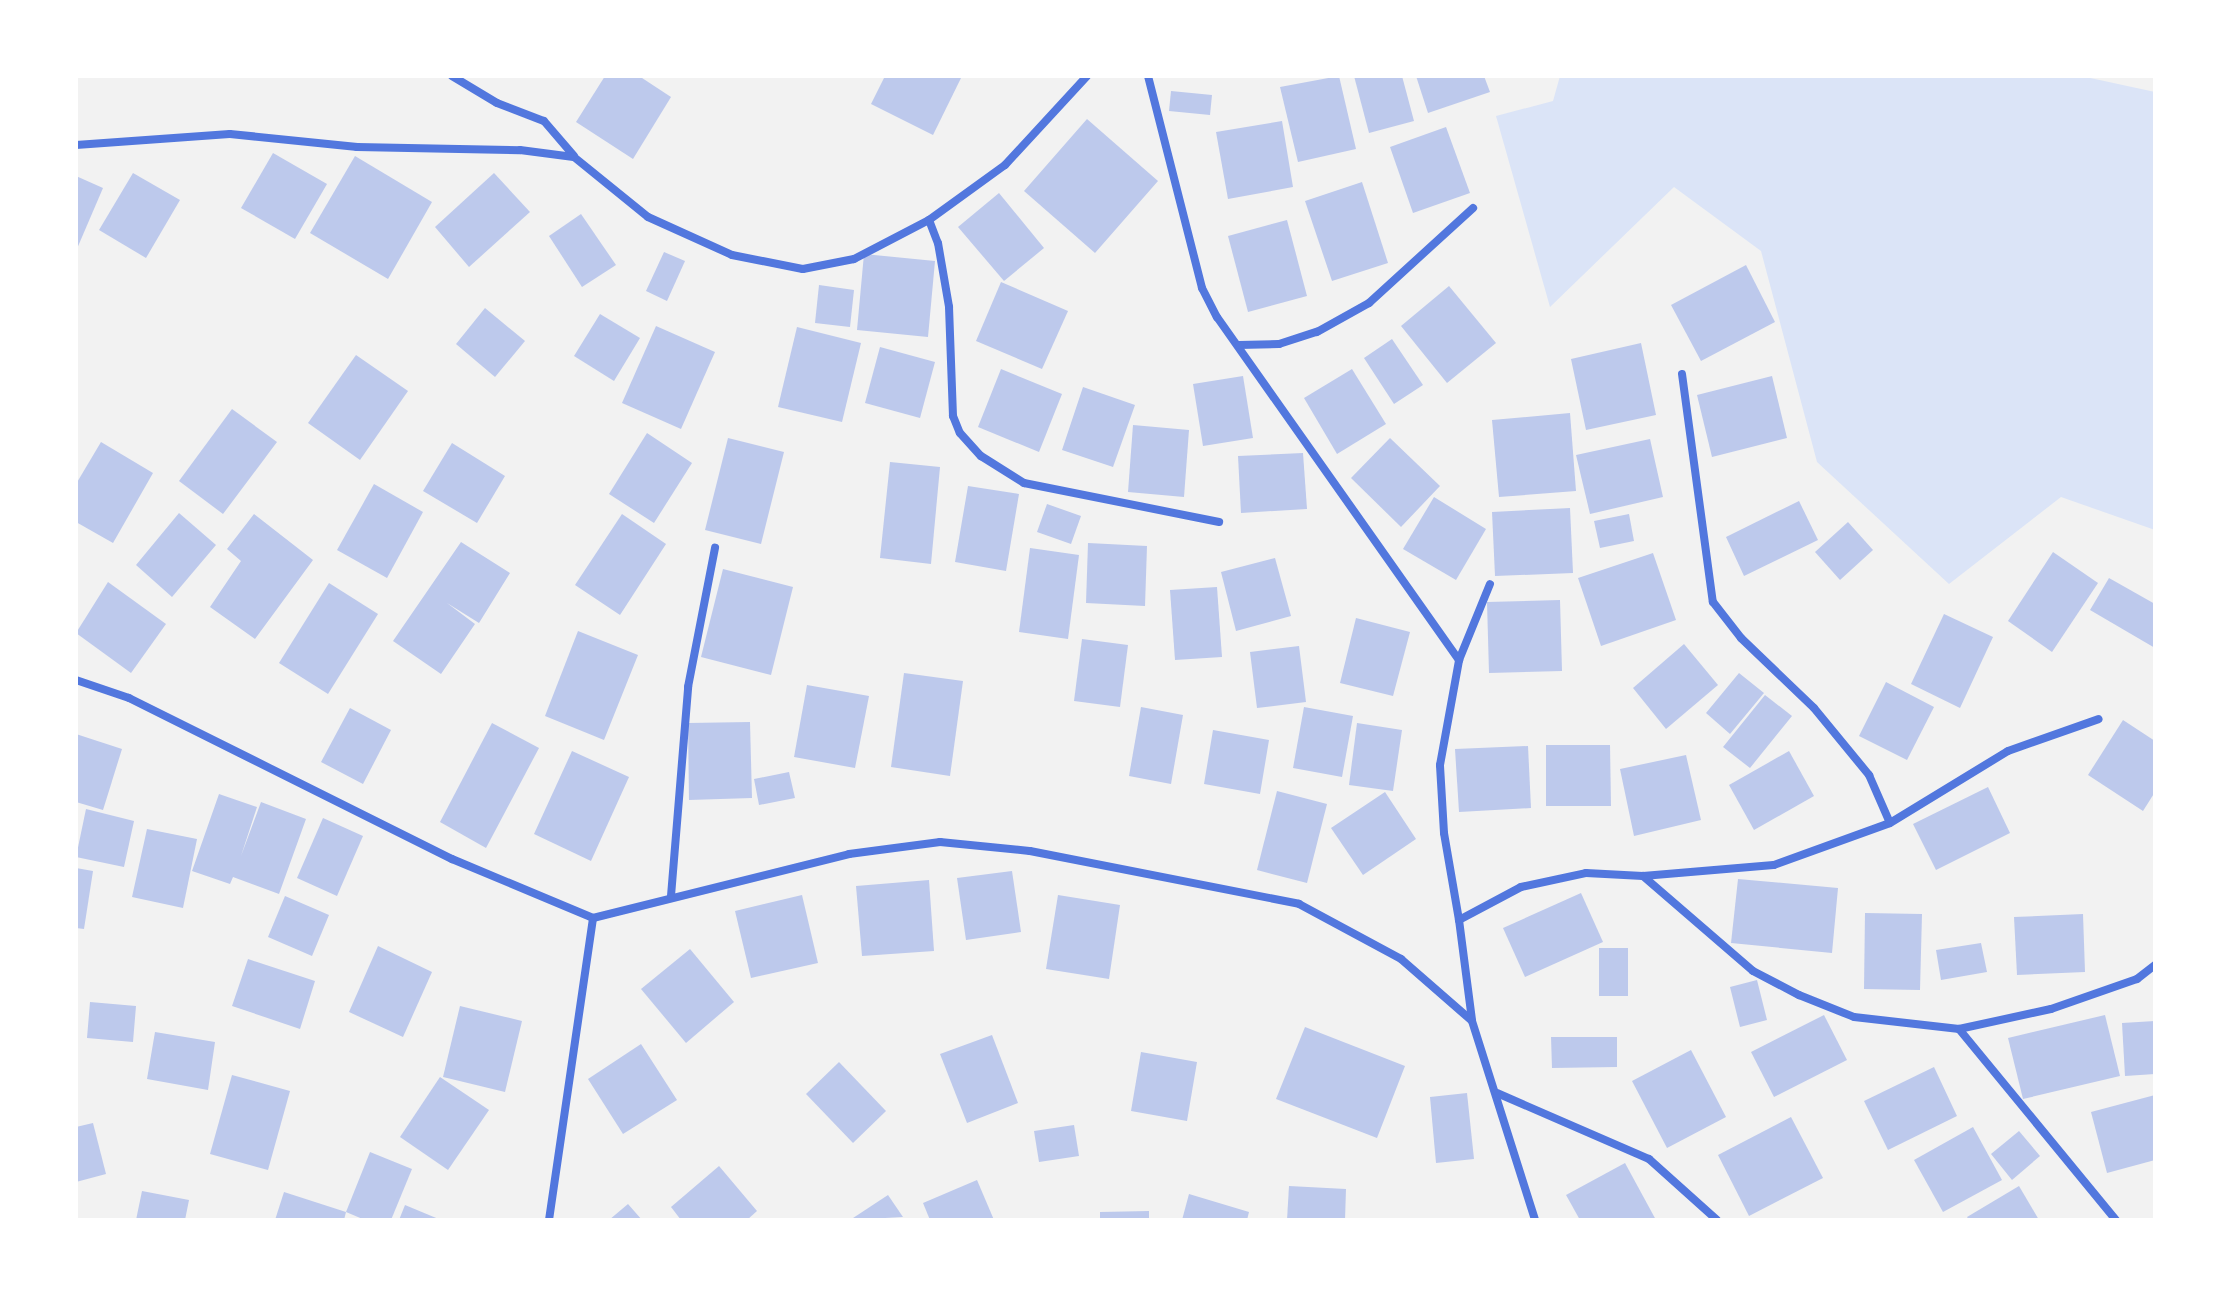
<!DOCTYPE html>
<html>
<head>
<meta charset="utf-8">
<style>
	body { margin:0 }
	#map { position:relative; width:2231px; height:1296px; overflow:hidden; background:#f2f2f2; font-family:Inter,sans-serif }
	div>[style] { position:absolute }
	.green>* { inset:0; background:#dbe4f7 }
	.building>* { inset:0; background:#bdc9ec }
	.minor>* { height:8px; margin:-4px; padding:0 4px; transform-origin:4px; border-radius:4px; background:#5277de }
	span { translate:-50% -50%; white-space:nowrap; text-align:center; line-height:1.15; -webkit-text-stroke:6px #fff; paint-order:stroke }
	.frame { position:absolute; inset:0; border:78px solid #fff; pointer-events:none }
</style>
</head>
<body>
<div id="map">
	<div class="green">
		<div style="clip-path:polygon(1560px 76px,2081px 76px,2155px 92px,2155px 530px,2061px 497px,1949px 584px,1817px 462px,1761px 251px,1674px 187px,1550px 307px,1496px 116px,1553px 101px)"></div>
	</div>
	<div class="building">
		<div style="clip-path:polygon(605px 76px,639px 76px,671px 97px,633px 159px,576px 122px)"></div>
		<div style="clip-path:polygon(885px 76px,962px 76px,933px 135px,871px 104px)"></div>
		<div style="clip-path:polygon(1339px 76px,1356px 149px,1298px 162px,1280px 87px)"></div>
		<div style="clip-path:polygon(1354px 76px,1402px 76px,1414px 121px,1369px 133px)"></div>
		<div style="clip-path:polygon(1416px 76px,1484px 76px,1490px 92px,1428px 113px)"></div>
		<div style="clip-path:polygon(1171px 91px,1212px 95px,1210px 115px,1169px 111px)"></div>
		<div style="clip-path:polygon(1087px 119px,1158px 181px,1095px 253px,1024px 191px)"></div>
		<div style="clip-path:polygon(1282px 121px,1293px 187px,1228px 199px,1216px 132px)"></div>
		<div style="clip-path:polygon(1446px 127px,1470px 193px,1413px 213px,1390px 147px)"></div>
		<div style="clip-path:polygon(273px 153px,327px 184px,295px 239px,241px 208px)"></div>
		<div style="clip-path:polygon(355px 156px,432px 202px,388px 279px,310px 233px)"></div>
		<div style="clip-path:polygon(133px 173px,180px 200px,146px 258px,99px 230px)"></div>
		<div style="clip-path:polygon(494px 173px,530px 212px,469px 267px,435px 227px)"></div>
		<div style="clip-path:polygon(76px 176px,103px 188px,76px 251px)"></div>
		<div style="clip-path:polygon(1362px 182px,1388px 263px,1332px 281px,1305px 201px)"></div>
		<div style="clip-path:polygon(999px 193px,1044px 248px,1004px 281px,958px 227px)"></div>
		<div style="clip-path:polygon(581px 214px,616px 265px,582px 287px,549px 236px)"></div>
		<div style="clip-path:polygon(1287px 220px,1307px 296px,1248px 312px,1228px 236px)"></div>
		<div style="clip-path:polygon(664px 252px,685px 261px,667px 301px,646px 291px)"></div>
		<div style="clip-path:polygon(864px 254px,935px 261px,928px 337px,857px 330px)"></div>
		<div style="clip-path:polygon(1746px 265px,1775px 322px,1701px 361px,1671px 305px)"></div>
		<div style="clip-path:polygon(1001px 282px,1068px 311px,1042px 369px,976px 341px)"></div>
		<div style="clip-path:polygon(819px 285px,854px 290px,850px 327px,815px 323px)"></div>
		<div style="clip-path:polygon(1449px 286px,1496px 343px,1447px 383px,1401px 326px)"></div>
		<div style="clip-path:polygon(485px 308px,525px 341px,495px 377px,456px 344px)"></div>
		<div style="clip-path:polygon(600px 314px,640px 338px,614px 381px,574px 356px)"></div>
		<div style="clip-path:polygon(656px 326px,715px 352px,681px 429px,622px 403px)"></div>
		<div style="clip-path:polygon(797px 327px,861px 343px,842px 422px,778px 407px)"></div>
		<div style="clip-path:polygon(1392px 339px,1423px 385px,1394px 404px,1364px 358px)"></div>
		<div style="clip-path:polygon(1641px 343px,1656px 415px,1586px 430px,1571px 359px)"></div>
		<div style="clip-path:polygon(880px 347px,935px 362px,920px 418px,865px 403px)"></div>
		<div style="clip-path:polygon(356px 355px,408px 391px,360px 460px,308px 423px)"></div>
		<div style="clip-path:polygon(1001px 369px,1062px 394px,1039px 452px,978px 427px)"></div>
		<div style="clip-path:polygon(1352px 369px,1386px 424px,1337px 454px,1304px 398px)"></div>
		<div style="clip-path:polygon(1243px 376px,1253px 438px,1203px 446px,1193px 384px)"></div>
		<div style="clip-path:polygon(1772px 376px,1787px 438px,1712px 457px,1697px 395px)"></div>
		<div style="clip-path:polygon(1083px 387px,1135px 405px,1113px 467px,1062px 450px)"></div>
		<div style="clip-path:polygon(232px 409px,277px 442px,223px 514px,179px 481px)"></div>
		<div style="clip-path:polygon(1570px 413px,1576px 491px,1499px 497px,1492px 420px)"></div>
		<div style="clip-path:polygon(1133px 425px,1189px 430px,1184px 497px,1128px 492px)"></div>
		<div style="clip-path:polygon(647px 433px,692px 463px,654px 523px,609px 494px)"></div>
		<div style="clip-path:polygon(728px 438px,784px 452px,761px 544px,705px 530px)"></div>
		<div style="clip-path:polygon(1390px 438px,1440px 486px,1401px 527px,1351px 478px)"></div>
		<div style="clip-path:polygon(1650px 439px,1663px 497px,1590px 514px,1576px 455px)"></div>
		<div style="clip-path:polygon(101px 442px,153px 473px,113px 543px,76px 522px,76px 484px)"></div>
		<div style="clip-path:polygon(452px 443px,505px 476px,477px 523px,423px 491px)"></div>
		<div style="clip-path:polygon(1303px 453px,1307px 509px,1241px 513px,1238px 456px)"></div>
		<div style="clip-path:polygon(890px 462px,940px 467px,931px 564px,880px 558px)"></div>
		<div style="clip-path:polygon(374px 484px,423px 512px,387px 578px,337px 550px)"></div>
		<div style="clip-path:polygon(968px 486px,1019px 494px,1006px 571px,955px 562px)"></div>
		<div style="clip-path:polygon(1434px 497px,1486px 529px,1456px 580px,1403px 549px)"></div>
		<div style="clip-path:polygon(1799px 501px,1818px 540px,1744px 576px,1726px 537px)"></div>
		<div style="clip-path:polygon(1047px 504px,1081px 516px,1071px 544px,1037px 532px)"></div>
		<div style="clip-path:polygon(1570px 508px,1573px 573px,1495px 576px,1492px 512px)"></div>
		<div style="clip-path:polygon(179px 513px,216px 545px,172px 597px,136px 565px)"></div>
		<div style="clip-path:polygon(254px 514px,313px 560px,255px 639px,210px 607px,241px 561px,227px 549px)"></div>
		<div style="clip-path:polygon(622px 514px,666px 544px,620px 615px,575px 585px)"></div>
		<div style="clip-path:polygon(1629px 514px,1634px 541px,1600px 548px,1594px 521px)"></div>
		<div style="clip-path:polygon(1848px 522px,1873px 550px,1840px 580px,1815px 552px)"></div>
		<div style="clip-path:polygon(461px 542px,510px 573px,479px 623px,447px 603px,475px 624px,441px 674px,393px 641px)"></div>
		<div style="clip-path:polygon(1088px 543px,1147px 546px,1145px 606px,1086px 603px)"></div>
		<div style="clip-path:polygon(1030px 548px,1079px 555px,1068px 639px,1019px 632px)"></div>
		<div style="clip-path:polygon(2053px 552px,2098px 583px,2052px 652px,2008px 621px)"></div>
		<div style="clip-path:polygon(1653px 553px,1676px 620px,1601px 646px,1578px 578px)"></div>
		<div style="clip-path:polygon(1275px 558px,1291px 616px,1236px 631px,1221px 572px)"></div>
		<div style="clip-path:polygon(723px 569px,793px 587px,771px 675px,701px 657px)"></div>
		<div style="clip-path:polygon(2109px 578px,2155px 604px,2155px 648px,2090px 610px)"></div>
		<div style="clip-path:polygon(108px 582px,166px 624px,131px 673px,76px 633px)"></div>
		<div style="clip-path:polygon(329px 583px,378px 614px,328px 694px,279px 663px)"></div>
		<div style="clip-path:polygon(1217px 587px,1222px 657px,1175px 660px,1170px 590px)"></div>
		<div style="clip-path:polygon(1560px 600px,1562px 671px,1489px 673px,1487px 602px)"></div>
		<div style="clip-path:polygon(1944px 614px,1993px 637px,1960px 708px,1911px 684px)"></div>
		<div style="clip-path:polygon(1356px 618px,1410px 632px,1393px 696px,1340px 683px)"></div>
		<div style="clip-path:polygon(578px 631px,638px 655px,604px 740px,545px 716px)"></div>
		<div style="clip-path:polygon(1082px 639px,1128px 645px,1120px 707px,1074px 701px)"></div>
		<div style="clip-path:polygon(1684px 644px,1718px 685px,1666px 729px,1633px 688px)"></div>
		<div style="clip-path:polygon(1299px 646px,1306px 702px,1257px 708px,1250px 652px)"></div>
		<div style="clip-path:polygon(904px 673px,963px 681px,950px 776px,891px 767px)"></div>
		<div style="clip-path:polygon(1739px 673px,1764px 693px,1730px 734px,1706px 713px)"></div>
		<div style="clip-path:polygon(1886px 682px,1934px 707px,1907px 760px,1859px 736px)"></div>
		<div style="clip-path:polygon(807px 685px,869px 696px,855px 768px,794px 757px)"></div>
		<div style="clip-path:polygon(1765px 695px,1792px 716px,1750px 768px,1723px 747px)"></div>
		<div style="clip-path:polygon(1141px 707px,1183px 715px,1171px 784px,1129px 776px)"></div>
		<div style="clip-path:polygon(1304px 707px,1353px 716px,1342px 777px,1293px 768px)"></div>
		<div style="clip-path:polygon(350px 708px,391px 730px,363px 784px,321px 762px)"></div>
		<div style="clip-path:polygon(2123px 720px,2155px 741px,2155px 792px,2143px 811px,2088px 775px)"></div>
		<div style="clip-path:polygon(750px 722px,752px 798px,689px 800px,688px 723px)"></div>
		<div style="clip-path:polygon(492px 723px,539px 748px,486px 848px,440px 822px)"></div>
		<div style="clip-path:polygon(1357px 723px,1402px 730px,1393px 791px,1349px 785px)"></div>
		<div style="clip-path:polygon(1213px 730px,1269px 740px,1260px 794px,1204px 784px)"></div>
		<div style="clip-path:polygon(76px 734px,122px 749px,103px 810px,76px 802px)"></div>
		<div style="clip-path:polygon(1546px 745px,1610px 745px,1611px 806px,1546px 806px)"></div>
		<div style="clip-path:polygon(1528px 746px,1531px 808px,1459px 812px,1455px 749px)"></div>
		<div style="clip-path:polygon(572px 751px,629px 777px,591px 861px,534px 834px)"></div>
		<div style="clip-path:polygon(1789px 751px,1814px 796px,1754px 830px,1729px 785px)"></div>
		<div style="clip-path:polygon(1686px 755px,1701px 820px,1634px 836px,1620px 769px)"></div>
		<div style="clip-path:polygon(789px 772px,795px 798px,759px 805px,754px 779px)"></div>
		<div style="clip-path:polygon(1988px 787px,2010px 833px,1936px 870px,1913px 824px)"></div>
		<div style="clip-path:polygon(1277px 791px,1327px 804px,1307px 883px,1257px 870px)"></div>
		<div style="clip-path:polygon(1385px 792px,1416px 839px,1363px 875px,1331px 828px)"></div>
		<div style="clip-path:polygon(219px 794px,257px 807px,241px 856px,261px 802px,306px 819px,279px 894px,233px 877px,230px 884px,192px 871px)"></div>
		<div style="clip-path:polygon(86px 809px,134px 821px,124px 867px,76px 857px)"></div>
		<div style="clip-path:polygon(323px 818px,363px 836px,337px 896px,297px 878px)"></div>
		<div style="clip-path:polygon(147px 829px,197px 839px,183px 908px,132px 897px)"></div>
		<div style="clip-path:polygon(76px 868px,93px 871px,84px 929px,76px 928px)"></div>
		<div style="clip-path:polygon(1012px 871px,1021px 932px,966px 940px,957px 878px)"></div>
		<div style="clip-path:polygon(1738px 879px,1838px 888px,1832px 953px,1731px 943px)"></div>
		<div style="clip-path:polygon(929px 880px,934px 951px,862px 956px,856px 886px)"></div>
		<div style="clip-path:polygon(1581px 893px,1603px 942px,1525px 977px,1503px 928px)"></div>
		<div style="clip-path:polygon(802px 895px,818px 963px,751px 978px,735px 911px)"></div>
		<div style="clip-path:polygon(1058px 895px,1120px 905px,1109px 979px,1046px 969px)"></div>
		<div style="clip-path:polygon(285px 896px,329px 915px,312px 956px,268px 937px)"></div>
		<div style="clip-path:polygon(1865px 913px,1922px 914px,1920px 990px,1864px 989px)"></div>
		<div style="clip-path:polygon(2083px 914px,2085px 972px,2017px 975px,2014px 917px)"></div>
		<div style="clip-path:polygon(1981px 943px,1987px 972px,1941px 980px,1936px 950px)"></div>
		<div style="clip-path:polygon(378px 946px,432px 972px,403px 1037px,349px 1012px)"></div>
		<div style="clip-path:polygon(1599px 948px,1628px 948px,1628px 996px,1599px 996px)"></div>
		<div style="clip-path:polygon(690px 949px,734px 1002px,686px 1043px,641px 989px)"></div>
		<div style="clip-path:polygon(248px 959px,315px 981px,300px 1029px,232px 1006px)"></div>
		<div style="clip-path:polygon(1757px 980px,1767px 1020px,1740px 1027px,1730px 987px)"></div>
		<div style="clip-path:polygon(90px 1002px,136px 1006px,133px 1042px,87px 1038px)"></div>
		<div style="clip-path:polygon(460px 1006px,522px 1021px,505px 1092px,443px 1077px)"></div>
		<div style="clip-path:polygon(1824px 1015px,1847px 1060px,1774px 1097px,1751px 1052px)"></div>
		<div style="clip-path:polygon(2105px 1015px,2120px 1076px,2023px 1099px,2008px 1038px)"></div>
		<div style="clip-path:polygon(2155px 1021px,2155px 1074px,2125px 1076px,2122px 1023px)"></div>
		<div style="clip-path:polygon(1305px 1027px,1405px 1066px,1377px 1138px,1276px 1099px)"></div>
		<div style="clip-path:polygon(155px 1032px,215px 1042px,208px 1090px,147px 1079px)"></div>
		<div style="clip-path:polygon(992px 1035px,1018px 1103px,967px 1123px,940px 1054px)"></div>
		<div style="clip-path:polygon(1551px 1037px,1617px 1037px,1617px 1067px,1552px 1068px)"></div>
		<div style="clip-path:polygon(641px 1044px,677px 1100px,623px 1134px,588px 1079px)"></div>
		<div style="clip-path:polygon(1691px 1050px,1726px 1117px,1667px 1148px,1632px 1081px)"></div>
		<div style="clip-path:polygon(1141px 1052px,1197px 1062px,1187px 1121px,1131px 1111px)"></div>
		<div style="clip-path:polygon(839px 1062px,886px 1111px,853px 1143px,806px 1094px)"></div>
		<div style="clip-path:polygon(1934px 1067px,1957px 1116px,1888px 1150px,1864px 1101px)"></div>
		<div style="clip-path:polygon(232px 1075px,290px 1091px,268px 1170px,210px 1154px)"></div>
		<div style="clip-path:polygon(440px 1077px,489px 1110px,448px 1170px,400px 1137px)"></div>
		<div style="clip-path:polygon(1467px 1093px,1474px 1159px,1436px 1163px,1430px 1097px)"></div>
		<div style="clip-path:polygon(2155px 1095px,2155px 1160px,2107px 1173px,2091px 1112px)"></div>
		<div style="clip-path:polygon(1791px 1117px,1823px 1178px,1749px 1216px,1718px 1155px)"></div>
		<div style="clip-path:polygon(93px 1123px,106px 1174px,76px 1182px,76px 1127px)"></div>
		<div style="clip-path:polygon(1074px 1125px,1079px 1156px,1039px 1162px,1034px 1131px)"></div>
		<div style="clip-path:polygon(1973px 1127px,2002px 1180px,1943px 1212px,1914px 1160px)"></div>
		<div style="clip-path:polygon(2019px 1131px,2040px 1156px,2012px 1180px,1991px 1154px)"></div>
		<div style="clip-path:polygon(370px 1152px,412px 1169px,391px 1220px,365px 1220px,346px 1212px)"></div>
		<div style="clip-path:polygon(1625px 1163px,1656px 1220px,1580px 1220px,1566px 1195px)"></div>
		<div style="clip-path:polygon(719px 1166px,757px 1211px,747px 1220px,681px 1220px,671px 1207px)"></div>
		<div style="clip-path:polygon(977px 1180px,994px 1220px,930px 1220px,923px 1203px)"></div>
		<div style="clip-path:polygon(1289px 1186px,1346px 1189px,1345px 1220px,1287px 1220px)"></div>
		<div style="clip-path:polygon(2019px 1186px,2039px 1220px,1969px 1220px,1967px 1217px)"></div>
		<div style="clip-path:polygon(142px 1191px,189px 1200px,185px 1220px,136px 1220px)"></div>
		<div style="clip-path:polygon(284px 1192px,346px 1212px,344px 1220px,275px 1220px)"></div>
		<div style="clip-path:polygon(1189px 1194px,1249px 1212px,1247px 1220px,1182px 1220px)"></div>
		<div style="clip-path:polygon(888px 1195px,903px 1217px,850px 1220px)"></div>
		<div style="clip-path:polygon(628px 1204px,642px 1220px,609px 1220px)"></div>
		<div style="clip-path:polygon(405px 1205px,441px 1220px,399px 1220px)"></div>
		<div style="clip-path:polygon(1149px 1211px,1149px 1220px,1100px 1220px,1100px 1212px)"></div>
	</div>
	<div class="minor">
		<div style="left:452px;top:76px;width:52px;rotate:31deg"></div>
		<div style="left:497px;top:103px;width:50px;rotate:21deg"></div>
		<div style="left:544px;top:121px;width:46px;rotate:49.4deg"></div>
		<div style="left:1148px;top:76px;width:219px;rotate:75.7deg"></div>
		<div style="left:1202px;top:288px;width:33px;rotate:63deg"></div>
		<div style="left:1217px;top:317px;width:420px;rotate:54.8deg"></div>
		<div style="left:76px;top:145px;width:154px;rotate:-4.1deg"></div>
		<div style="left:230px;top:134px;width:128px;rotate:5.8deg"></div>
		<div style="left:357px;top:147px;width:163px;rotate:1.1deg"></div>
		<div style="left:520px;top:150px;width:54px;rotate:7.4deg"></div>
		<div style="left:574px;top:157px;width:95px;rotate:39deg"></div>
		<div style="left:648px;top:217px;width:92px;rotate:24.3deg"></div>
		<div style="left:732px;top:255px;width:72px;rotate:11.2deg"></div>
		<div style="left:803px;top:269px;width:52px;rotate:-11.1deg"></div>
		<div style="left:854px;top:259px;width:85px;rotate:-27.5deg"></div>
		<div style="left:929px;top:220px;width:94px;rotate:-35.9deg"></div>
		<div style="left:1005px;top:165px;width:121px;rotate:-47.3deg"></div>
		<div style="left:929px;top:220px;width:25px;rotate:69deg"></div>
		<div style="left:938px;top:243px;width:65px;rotate:80.2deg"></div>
		<div style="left:949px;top:307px;width:109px;rotate:87.9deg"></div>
		<div style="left:953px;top:416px;width:18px;rotate:68deg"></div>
		<div style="left:960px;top:433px;width:31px;rotate:48deg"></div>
		<div style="left:981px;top:456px;width:51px;rotate:32.1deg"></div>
		<div style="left:1024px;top:483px;width:199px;rotate:11.3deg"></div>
		<div style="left:1239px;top:345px;width:40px;rotate:-1.4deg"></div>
		<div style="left:1279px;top:344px;width:40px;rotate:-18deg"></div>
		<div style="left:1317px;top:332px;width:60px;rotate:-29.1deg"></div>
		<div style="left:1369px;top:303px;width:141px;rotate:-42.4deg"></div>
		<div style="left:1682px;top:374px;width:230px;rotate:82.3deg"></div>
		<div style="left:1713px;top:602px;width:46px;rotate:52.1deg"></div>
		<div style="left:1741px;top:638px;width:101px;rotate:43.8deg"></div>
		<div style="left:1814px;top:708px;width:87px;rotate:50.6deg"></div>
		<div style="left:1869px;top:775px;width:52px;rotate:66.4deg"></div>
		<div style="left:76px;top:680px;width:56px;rotate:18.8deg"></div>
		<div style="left:129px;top:698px;width:361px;rotate:26.5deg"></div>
		<div style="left:452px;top:859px;width:153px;rotate:22.7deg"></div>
		<div style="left:593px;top:918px;width:264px;rotate:-14deg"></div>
		<div style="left:849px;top:854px;width:92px;rotate:-7.5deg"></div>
		<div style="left:940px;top:842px;width:90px;rotate:5.7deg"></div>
		<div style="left:1030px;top:851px;width:274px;rotate:11.1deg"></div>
		<div style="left:1299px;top:904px;width:116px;rotate:28.3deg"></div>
		<div style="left:1401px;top:959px;width:94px;rotate:41.1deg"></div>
		<div style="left:1472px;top:1021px;width:209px;rotate:72.4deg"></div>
		<div style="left:1643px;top:876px;width:145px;rotate:40.8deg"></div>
		<div style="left:1753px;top:971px;width:52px;rotate:27.6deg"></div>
		<div style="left:1799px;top:995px;width:59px;rotate:21.8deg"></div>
		<div style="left:1854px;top:1017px;width:106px;rotate:6.5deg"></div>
		<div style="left:1959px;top:1029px;width:247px;rotate:50.6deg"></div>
		<div style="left:671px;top:896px;width:210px;rotate:-85.3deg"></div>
		<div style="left:688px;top:687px;width:142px;rotate:-79deg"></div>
		<div style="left:1459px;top:920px;width:88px;rotate:-99.8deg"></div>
		<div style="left:1444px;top:833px;width:68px;rotate:-93.4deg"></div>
		<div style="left:1440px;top:765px;width:107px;rotate:-79.7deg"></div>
		<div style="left:1459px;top:660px;width:82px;rotate:-67.8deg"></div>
		<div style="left:1472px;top:1020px;width:101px;rotate:-97.4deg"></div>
		<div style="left:1459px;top:920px;width:70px;rotate:-28deg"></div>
		<div style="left:1521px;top:887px;width:66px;rotate:-12.2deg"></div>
		<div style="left:1586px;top:873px;width:57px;rotate:3deg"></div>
		<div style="left:1643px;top:876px;width:131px;rotate:-4.8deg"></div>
		<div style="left:1774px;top:865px;width:123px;rotate:-19.9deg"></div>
		<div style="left:1890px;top:823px;width:138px;rotate:-31.4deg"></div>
		<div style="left:2008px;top:751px;width:96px;rotate:-19.4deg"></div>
		<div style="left:1959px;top:1029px;width:94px;rotate:-12.3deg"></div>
		<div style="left:2051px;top:1009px;width:91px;rotate:-19.2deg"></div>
		<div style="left:2137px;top:979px;width:23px;rotate:-38deg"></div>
		<div style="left:1497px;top:1093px;width:166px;rotate:23.5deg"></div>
		<div style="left:1649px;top:1159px;width:91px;rotate:41.9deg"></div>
		<div style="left:549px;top:1220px;width:305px;rotate:-81.7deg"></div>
	</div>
	<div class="frame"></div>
</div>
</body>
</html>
